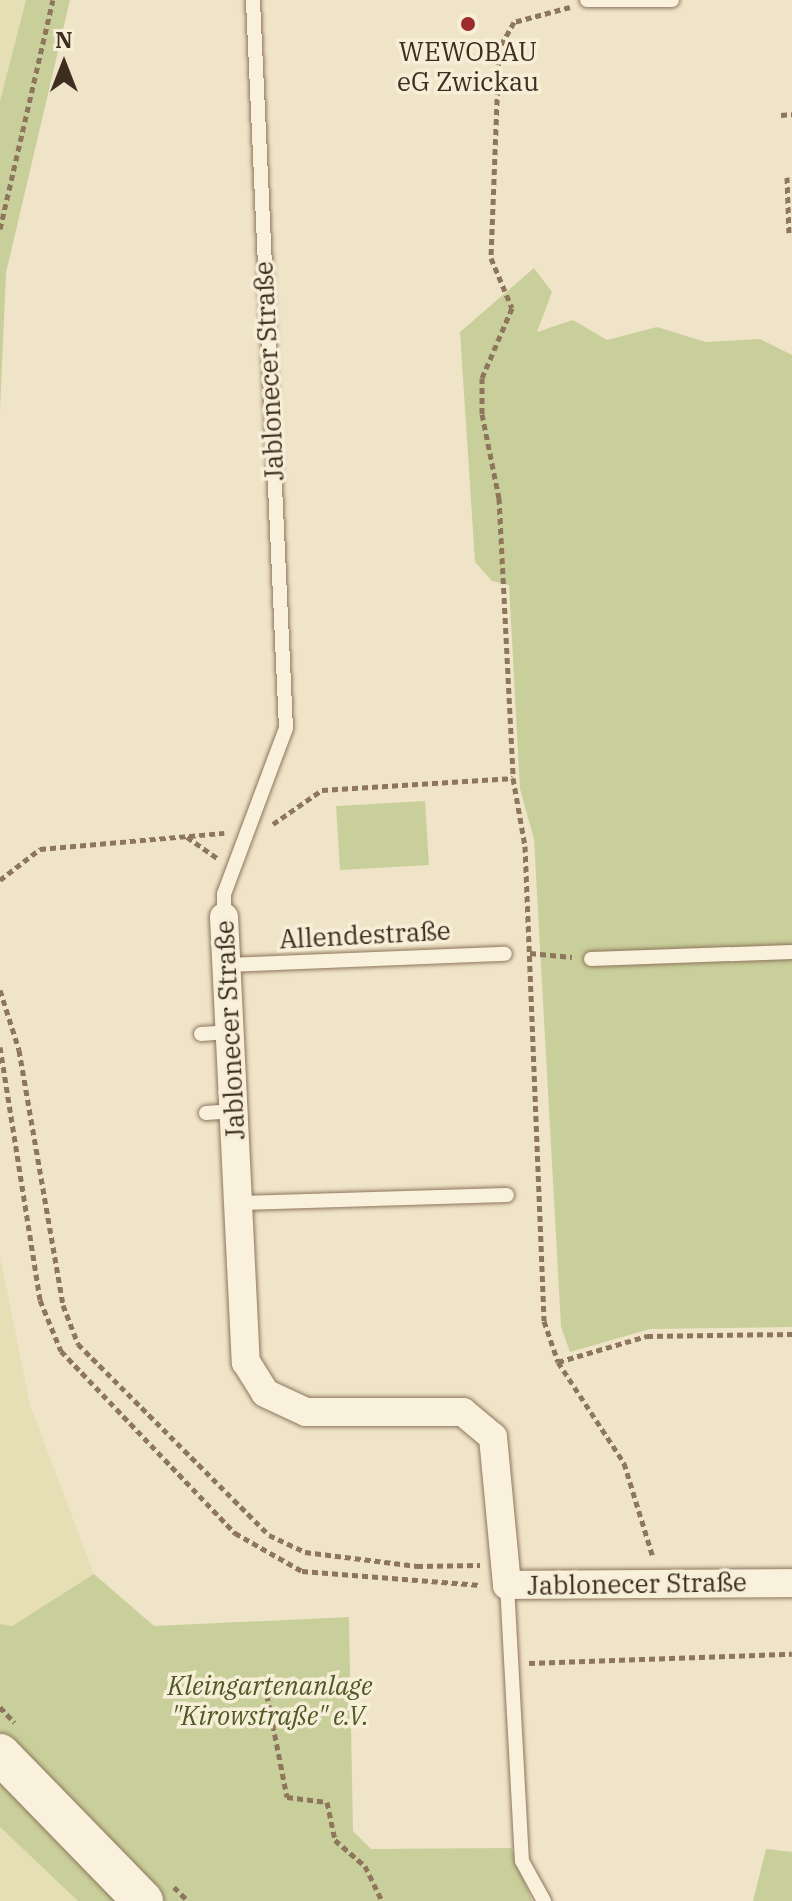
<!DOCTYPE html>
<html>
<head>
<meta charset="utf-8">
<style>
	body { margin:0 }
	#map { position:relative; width:792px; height:1901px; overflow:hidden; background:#f0e4c8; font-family:"IBM Plex Serif",serif }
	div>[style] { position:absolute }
	.farmland>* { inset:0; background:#e6deb5 }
	.green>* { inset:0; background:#c9cf9b }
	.path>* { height:5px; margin-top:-2.5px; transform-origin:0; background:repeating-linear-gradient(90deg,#8d765c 0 6px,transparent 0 10px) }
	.roads { filter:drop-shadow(0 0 2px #8d765c) drop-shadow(0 0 2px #8d765c) }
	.lane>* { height:14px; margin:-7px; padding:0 7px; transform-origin:7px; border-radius:7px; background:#faf1dc }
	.street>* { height:28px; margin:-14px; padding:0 14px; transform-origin:14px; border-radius:14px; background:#faf1dc }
	.secondary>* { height:40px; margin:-20px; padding:0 20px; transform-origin:20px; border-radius:20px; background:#faf1dc }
	.dots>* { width:22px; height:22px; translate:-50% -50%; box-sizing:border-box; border:4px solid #f7eed8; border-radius:50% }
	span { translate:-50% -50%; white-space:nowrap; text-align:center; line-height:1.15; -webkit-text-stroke:7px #f7eed8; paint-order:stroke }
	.poi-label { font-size:26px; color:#3d2e20 }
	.street-label { font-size:26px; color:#3d2e20 }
	.park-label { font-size:26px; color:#4d5a26; font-style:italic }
	.north { position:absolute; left:24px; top:24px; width:80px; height:80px; -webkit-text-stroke:6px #f7eed8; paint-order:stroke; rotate:0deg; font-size:22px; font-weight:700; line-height:32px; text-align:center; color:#3d2e20 }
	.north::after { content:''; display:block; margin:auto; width:28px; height:36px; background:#3d2e20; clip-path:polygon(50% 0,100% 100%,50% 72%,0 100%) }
</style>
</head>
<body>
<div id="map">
	<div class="farmland">
		<div style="clip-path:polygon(0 0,26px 0,0 101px)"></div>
		<div style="clip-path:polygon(0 1256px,30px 1405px,94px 1574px,12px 1626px,0 1624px)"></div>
		<div style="clip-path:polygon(0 1827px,78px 1900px,78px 1901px,0 1901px)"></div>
	</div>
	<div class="green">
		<div style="clip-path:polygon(26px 0,70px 0,6px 273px,0 411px,0 101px)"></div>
		<div style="clip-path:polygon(534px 268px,552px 292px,537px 332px,573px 320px,607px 340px,657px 327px,706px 342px,760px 339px,792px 355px,792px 1327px,650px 1329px,570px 1352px,561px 1327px,534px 839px,520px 789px,509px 585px,492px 581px,475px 562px,460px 332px)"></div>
		<div style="clip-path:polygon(425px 801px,429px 865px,340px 870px,336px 806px)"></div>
		<div style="clip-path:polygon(94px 1574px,154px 1626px,349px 1617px,353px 1831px,371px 1849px,511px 1848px,532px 1901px,78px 1901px,0 1827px,0 1624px,12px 1626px)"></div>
		<div style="clip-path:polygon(766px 1849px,792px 1852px,792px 1901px,753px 1901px)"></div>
	</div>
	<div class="path">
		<div style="left:570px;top:7px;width:58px;rotate:165deg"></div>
		<div style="left:514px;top:22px;width:31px;rotate:119deg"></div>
		<div style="left:499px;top:49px;width:209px;rotate:92.2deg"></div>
		<div style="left:491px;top:258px;width:54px;rotate:67.2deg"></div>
		<div style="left:512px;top:308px;width:76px;rotate:113.2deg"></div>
		<div style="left:482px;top:378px;width:36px;rotate:90deg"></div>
		<div style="left:482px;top:414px;width:86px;rotate:78.6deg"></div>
		<div style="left:499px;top:498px;width:280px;rotate:87.1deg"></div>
		<div style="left:513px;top:778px;width:69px;rotate:80deg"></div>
		<div style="left:525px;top:846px;width:475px;rotate:87.7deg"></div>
		<div style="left:544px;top:1321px;width:43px;rotate:71.1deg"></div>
		<div style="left:558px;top:1362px;width:121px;rotate:56.8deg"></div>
		<div style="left:624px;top:1463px;width:98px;rotate:72.9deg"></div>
		<div style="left:781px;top:115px;width:11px;rotate:-5deg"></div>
		<div style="left:787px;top:177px;width:56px;rotate:88deg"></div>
		<div style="left:0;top:229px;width:235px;rotate:-77deg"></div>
		<div style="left:273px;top:824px;width:60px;rotate:-34.8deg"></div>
		<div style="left:322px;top:790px;width:191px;rotate:-3.6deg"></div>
		<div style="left:187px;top:837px;width:38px;rotate:35deg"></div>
		<div style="left:0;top:880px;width:51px;rotate:-37.8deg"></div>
		<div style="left:40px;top:849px;width:185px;rotate:-5deg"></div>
		<div style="left:530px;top:953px;width:42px;rotate:5.4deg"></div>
		<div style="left:0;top:990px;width:63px;rotate:72.4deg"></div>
		<div style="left:19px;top:1050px;width:259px;rotate:80.2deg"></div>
		<div style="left:63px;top:1305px;width:42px;rotate:69deg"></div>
		<div style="left:78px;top:1344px;width:270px;rotate:45deg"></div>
		<div style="left:269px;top:1535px;width:40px;rotate:25deg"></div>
		<div style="left:305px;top:1552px;width:113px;rotate:7.1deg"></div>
		<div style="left:417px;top:1566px;width:63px;rotate:-0.9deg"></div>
		<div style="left:0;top:1047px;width:256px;rotate:81deg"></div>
		<div style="left:40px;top:1300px;width:55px;rotate:67.6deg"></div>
		<div style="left:61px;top:1351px;width:252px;rotate:46.3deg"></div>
		<div style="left:235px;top:1533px;width:77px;rotate:29.6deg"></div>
		<div style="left:302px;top:1571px;width:179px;rotate:4.5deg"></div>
		<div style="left:558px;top:1362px;width:93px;rotate:-16.3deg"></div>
		<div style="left:647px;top:1336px;width:145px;rotate:-0.8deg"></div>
		<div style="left:529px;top:1663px;width:263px;rotate:-2deg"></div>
		<div style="left:265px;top:1685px;width:114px;rotate:78.9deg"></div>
		<div style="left:287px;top:1797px;width:40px;rotate:7.1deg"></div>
		<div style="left:327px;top:1802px;width:39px;rotate:78deg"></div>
		<div style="left:335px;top:1840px;width:40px;rotate:41deg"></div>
		<div style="left:365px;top:1866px;width:39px;rotate:64deg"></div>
		<div style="left:0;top:1707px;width:21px;rotate:47deg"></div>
		<div style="left:174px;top:1887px;width:20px;rotate:45deg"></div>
	</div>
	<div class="roads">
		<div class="lane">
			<div style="left:587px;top:0;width:85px"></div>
			<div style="left:224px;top:917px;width:23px;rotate:-90deg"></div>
			<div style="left:224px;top:894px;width:177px;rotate:-69.5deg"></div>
			<div style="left:286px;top:728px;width:729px;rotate:-92.6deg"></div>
			<div style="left:591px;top:959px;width:201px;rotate:-2deg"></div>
			<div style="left:227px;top:965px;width:278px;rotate:-2.3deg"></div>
			<div style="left:201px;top:1034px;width:27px;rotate:-4deg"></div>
			<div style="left:206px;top:1113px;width:28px;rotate:-4deg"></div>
			<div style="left:240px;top:1203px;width:267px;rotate:-1.7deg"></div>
			<div style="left:507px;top:1585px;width:276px;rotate:86.9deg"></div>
			<div style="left:522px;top:1861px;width:46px;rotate:61.2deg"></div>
		</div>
		<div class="street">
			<div style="left:224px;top:917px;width:446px;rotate:87.2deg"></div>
			<div style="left:246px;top:1362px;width:36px;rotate:58deg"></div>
			<div style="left:265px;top:1393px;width:45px;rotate:24.9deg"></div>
			<div style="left:306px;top:1412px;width:157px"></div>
			<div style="left:463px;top:1412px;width:39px;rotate:40deg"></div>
			<div style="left:493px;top:1437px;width:149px;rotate:84.6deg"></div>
			<div style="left:507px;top:1585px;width:285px;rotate:-0.4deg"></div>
		</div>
		<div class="secondary">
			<div style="left:0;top:1754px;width:205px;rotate:45.8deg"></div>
		</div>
	</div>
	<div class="dots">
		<div style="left:468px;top:24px;background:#9e2a2b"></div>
	</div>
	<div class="poi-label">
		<span style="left:468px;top:67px">WEWOBAU<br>eG Zwickau</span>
	</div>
	<div class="street-label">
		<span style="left:269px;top:371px;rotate:-93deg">Jablonecer Straße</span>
		<span style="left:365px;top:935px;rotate:-3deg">Allendestraße</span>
		<span style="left:230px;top:1030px;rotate:-93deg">Jablonecer Straße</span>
		<span style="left:637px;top:1584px;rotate:-1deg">Jablonecer Straße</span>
	</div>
	<div class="park-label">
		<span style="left:270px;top:1701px">Kleingartenanlage<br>"Kirowstraße" e.V.</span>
	</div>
	<div class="north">N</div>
</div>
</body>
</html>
